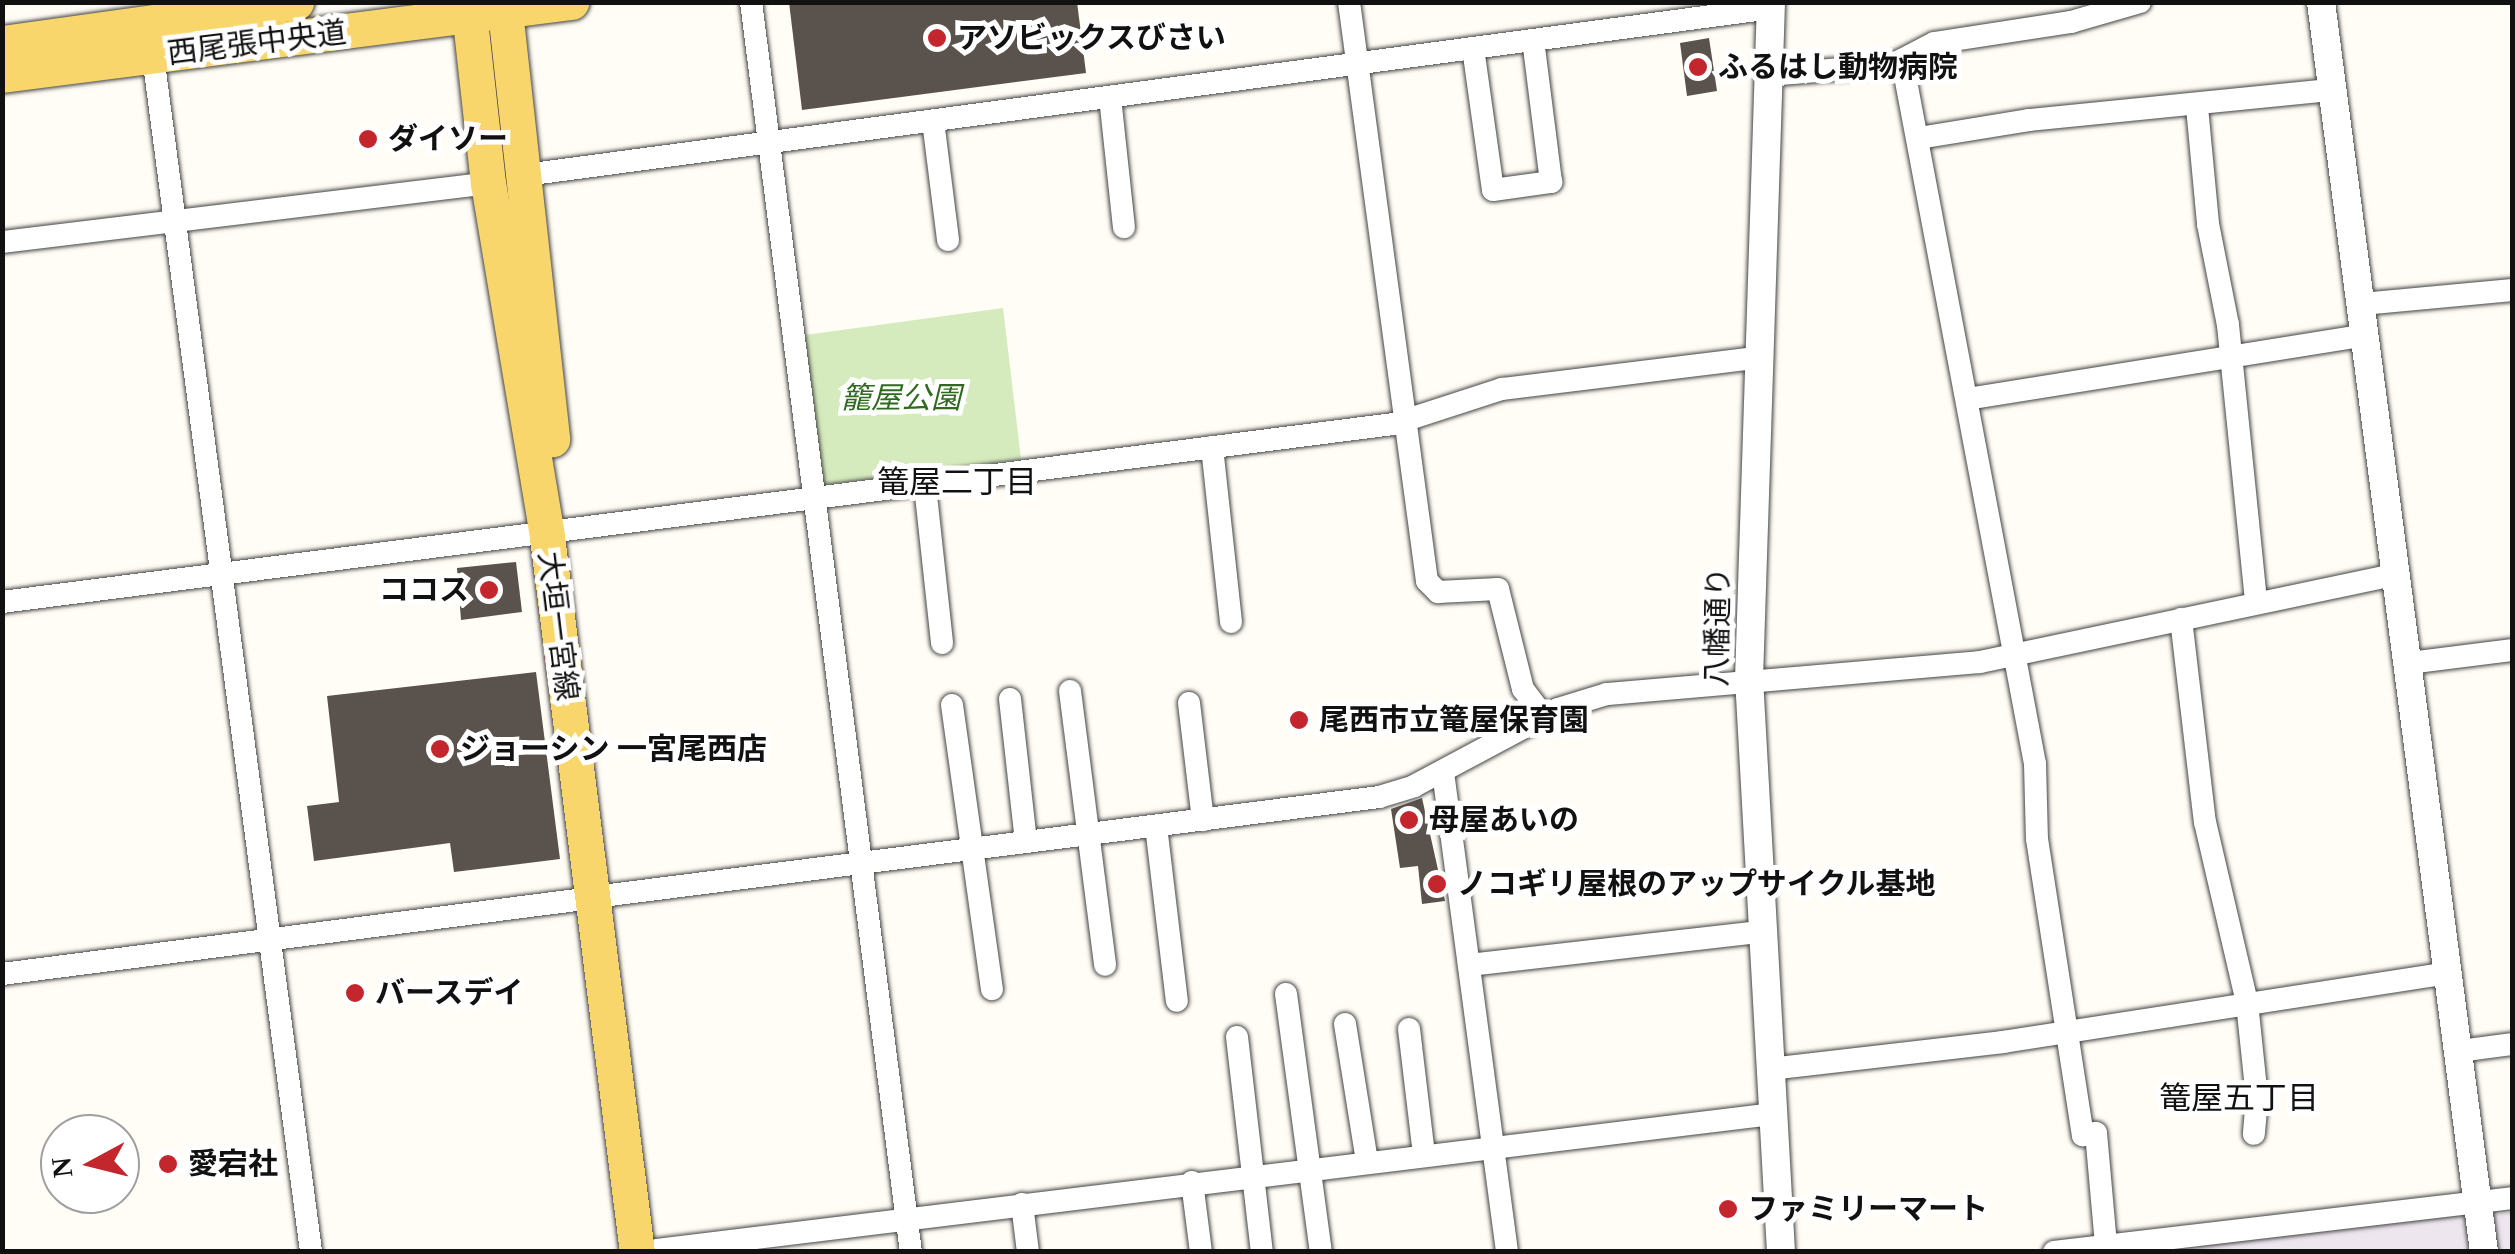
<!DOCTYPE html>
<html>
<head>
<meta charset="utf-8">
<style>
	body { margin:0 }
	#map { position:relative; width:2515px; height:1254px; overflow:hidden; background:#fffdf5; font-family:"Times New Roman","Noto Sans JP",serif }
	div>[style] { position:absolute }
	.industrial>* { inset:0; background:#eee6ef }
	.green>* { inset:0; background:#d5ebbd }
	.building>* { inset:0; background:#5a524d }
	.roads { filter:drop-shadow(0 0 2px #444) drop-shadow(0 0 2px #444) }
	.minor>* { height:22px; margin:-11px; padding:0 11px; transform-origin:11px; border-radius:11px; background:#fff }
	.tertiary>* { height:28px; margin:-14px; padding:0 14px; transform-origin:14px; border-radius:14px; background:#fff }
	.primary>* { height:35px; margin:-17.5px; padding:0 17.5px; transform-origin:17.5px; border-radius:17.5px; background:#f9d66b }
	.dots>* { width:28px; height:28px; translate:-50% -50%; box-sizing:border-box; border:5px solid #fff; border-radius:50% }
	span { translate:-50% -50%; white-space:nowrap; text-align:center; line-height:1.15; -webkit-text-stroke:10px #fff; paint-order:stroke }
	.poi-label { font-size:30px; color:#111; font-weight:700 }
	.left { translate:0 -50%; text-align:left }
	.right { translate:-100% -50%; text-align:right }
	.street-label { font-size:30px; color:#111 }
	.park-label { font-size:30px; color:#2f6b1f; font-style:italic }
	.neighbourhood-label { font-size:32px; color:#111 }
	.frame { position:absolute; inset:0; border:5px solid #111; pointer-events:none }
	.north { position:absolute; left:40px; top:1114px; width:100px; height:100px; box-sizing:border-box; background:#fff; border:2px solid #a0a0a0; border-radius:50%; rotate:263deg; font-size:28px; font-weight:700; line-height:40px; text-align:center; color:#111 }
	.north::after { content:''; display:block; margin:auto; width:35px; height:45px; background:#c4262e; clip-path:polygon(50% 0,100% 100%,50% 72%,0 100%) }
</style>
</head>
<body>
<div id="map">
	<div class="industrial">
		<div style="clip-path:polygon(2464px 1211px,2469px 1251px,2142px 1252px)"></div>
		<div style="clip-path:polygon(2512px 1212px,2512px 1251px,2495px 1251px,2491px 1215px)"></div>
	</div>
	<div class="green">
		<div style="clip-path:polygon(1003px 308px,1021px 459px,823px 485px,805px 335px)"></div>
	</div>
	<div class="building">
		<div style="clip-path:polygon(789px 2px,1077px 2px,1086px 73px,802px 110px)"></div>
		<div style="clip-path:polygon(1709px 38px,1717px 91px,1687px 96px,1680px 43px)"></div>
		<div style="clip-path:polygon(516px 562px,522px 612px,461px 620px,457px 568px)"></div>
		<div style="clip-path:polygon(536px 672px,560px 859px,454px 872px,450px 843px,314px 861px,307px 806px,339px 802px,327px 696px)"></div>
		<div style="clip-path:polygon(1422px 798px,1445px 901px,1422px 904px,1418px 866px,1400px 868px,1391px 809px)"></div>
	</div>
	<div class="roads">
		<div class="minor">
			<div style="left:751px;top:2px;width:1260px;rotate:82.71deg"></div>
			<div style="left:1349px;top:2px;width:584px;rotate:82.33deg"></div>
			<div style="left:1427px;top:581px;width:16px;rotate:45deg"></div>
			<div style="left:1438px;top:592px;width:60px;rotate:-2.9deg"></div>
			<div style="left:1498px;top:589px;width:103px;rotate:76deg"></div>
			<div style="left:1523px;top:689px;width:35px;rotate:53deg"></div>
			<div style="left:1473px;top:48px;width:143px;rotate:82deg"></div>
			<div style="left:1493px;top:190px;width:59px;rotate:-7.9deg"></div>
			<div style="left:1551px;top:182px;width:143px;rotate:-97.2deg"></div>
			<div style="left:153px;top:56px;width:1206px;rotate:82.47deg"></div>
			<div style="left:1902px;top:60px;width:716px;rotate:79.3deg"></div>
			<div style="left:2035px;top:764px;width:75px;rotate:88.5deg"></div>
			<div style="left:2037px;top:839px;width:300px;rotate:81.2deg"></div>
			<div style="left:2083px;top:1135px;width:13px;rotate:-9deg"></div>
			<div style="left:2096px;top:1133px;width:112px;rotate:84.9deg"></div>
			<div style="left:1767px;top:75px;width:125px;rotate:-4.6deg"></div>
			<div style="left:1892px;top:65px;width:47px;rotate:-27.6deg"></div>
			<div style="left:1934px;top:43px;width:139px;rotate:-8.7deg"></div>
			<div style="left:2071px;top:22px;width:72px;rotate:-16.2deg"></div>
			<div style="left:1110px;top:97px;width:131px;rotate:83.9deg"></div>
			<div style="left:2197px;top:107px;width:118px;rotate:84.6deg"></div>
			<div style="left:2208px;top:224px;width:103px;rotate:78.8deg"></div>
			<div style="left:2228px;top:325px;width:279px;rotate:84.2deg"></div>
			<div style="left:933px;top:121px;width:120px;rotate:82.8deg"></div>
			<div style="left:1919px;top:138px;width:111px;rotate:-9.3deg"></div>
			<div style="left:2029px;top:120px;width:304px;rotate:-5.7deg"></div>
			<div style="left:525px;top:175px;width:1257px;rotate:-7.63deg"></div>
			<div style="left:2px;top:242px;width:490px;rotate:-6.9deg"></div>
			<div style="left:2362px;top:304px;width:151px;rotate:-5.3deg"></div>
			<div style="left:1967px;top:399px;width:404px;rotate:-9.1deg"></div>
			<div style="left:1212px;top:447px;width:176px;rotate:83.8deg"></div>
			<div style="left:925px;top:486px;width:158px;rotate:83.8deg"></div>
			<div style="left:2px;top:602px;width:1403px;rotate:-7.29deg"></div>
			<div style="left:1394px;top:424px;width:114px;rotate:-18deg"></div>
			<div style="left:1502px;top:389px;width:255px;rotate:-7deg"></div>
			<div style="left:2181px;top:619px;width:204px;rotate:83.3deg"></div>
			<div style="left:2205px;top:822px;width:186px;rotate:76.9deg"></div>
			<div style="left:2247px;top:1003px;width:96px;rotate:84deg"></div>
			<div style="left:2257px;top:1098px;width:36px;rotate:95deg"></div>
			<div style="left:2409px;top:663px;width:104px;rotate:-7.2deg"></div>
			<div style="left:1070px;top:691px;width:276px;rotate:82.7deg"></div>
			<div style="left:1010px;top:699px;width:144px;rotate:83.6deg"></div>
			<div style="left:1189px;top:703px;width:118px;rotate:83.2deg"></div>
			<div style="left:952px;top:705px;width:287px;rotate:82deg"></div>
			<div style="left:1443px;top:772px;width:484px;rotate:82.4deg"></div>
			<div style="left:1156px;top:826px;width:176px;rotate:83.2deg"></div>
			<div style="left:610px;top:895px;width:775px;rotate:-7.26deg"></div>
			<div style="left:1379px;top:797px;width:37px;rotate:-17deg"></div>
			<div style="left:1414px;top:786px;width:163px;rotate:-28.1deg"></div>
			<div style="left:1558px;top:709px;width:51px;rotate:-17deg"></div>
			<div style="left:1607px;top:694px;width:374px;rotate:-4.9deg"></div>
			<div style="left:1980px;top:662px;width:426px;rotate:-11.9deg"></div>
			<div style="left:1469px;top:965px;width:293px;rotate:-6.5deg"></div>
			<div style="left:2px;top:974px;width:595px;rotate:-7.34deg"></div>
			<div style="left:1286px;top:994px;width:260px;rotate:82.3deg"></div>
			<div style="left:1345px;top:1024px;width:140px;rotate:80.9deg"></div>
			<div style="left:1409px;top:1029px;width:127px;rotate:83.2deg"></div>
			<div style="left:1237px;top:1037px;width:216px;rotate:83.4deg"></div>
			<div style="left:2460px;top:1051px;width:52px;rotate:-7.7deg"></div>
			<div style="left:1770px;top:1069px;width:235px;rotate:-6.6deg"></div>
			<div style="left:2003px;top:1042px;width:452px;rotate:-8.8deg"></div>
			<div style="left:1192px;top:1182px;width:71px;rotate:82.7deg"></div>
			<div style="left:1022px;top:1204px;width:48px;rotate:82.9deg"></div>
			<div style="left:657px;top:1250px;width:1123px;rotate:-6.95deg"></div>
			<div style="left:2054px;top:1252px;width:461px;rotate:-6.7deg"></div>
		</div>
		<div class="tertiary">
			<div style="left:1771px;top:2px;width:676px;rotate:91.86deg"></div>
			<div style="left:1749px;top:678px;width:575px;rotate:86.81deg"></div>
			<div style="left:2321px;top:2px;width:1261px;rotate:82.57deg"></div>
		</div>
		<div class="primary">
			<div style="left:468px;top:2px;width:182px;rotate:83.7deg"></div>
			<div style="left:488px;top:183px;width:359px;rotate:80.5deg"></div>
			<div style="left:547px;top:537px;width:721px;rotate:82.83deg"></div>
			<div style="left:504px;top:2px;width:440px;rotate:83.7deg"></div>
			<div style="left:2px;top:43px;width:297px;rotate:-7.9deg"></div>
			<div style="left:2px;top:75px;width:574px;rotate:-7.31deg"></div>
		</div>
	</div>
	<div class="dots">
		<div style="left:937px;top:38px;background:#c4262e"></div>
		<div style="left:1698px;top:67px;background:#c4262e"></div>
		<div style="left:368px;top:139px;background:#c4262e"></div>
		<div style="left:489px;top:590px;background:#c4262e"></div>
		<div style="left:1299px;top:720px;background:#c4262e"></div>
		<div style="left:440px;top:749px;background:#c4262e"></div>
		<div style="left:1409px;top:820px;background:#c4262e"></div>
		<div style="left:1437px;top:884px;background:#c4262e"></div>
		<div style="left:355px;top:993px;background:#c4262e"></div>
		<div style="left:168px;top:1164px;background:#c4262e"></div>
		<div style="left:1728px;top:1209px;background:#c4262e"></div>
	</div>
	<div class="poi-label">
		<span class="left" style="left:957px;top:38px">アソビックスびさい</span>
		<span class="left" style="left:1718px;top:67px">ふるはし動物病院</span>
		<span class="left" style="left:388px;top:139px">ダイソー</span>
		<span class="right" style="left:469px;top:590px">ココス</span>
		<span class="left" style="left:1319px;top:720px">尾西市立篭屋保育園</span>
		<span class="left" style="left:460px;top:749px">ジョーシン 一宮尾西店</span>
		<span class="left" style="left:1429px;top:820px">母屋あいの</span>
		<span class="left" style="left:1457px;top:884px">ノコギリ屋根のアップサイクル基地</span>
		<span class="left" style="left:375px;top:993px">バースデイ</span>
		<span class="left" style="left:188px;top:1164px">愛宕社</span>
		<span class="left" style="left:1748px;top:1209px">ファミリーマート</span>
	</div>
	<div class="street-label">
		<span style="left:257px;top:43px;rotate:-7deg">西尾張中央道</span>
		<span style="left:558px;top:626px;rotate:83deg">大垣一宮線</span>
		<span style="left:1718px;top:627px;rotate:-89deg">八幡通り</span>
	</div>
	<div class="park-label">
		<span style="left:901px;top:398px">籠屋公園</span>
	</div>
	<div class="neighbourhood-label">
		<span style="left:957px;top:482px">篭屋二丁目</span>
		<span style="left:2239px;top:1098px">篭屋五丁目</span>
	</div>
	<div class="frame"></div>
	<div class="north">N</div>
</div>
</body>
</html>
